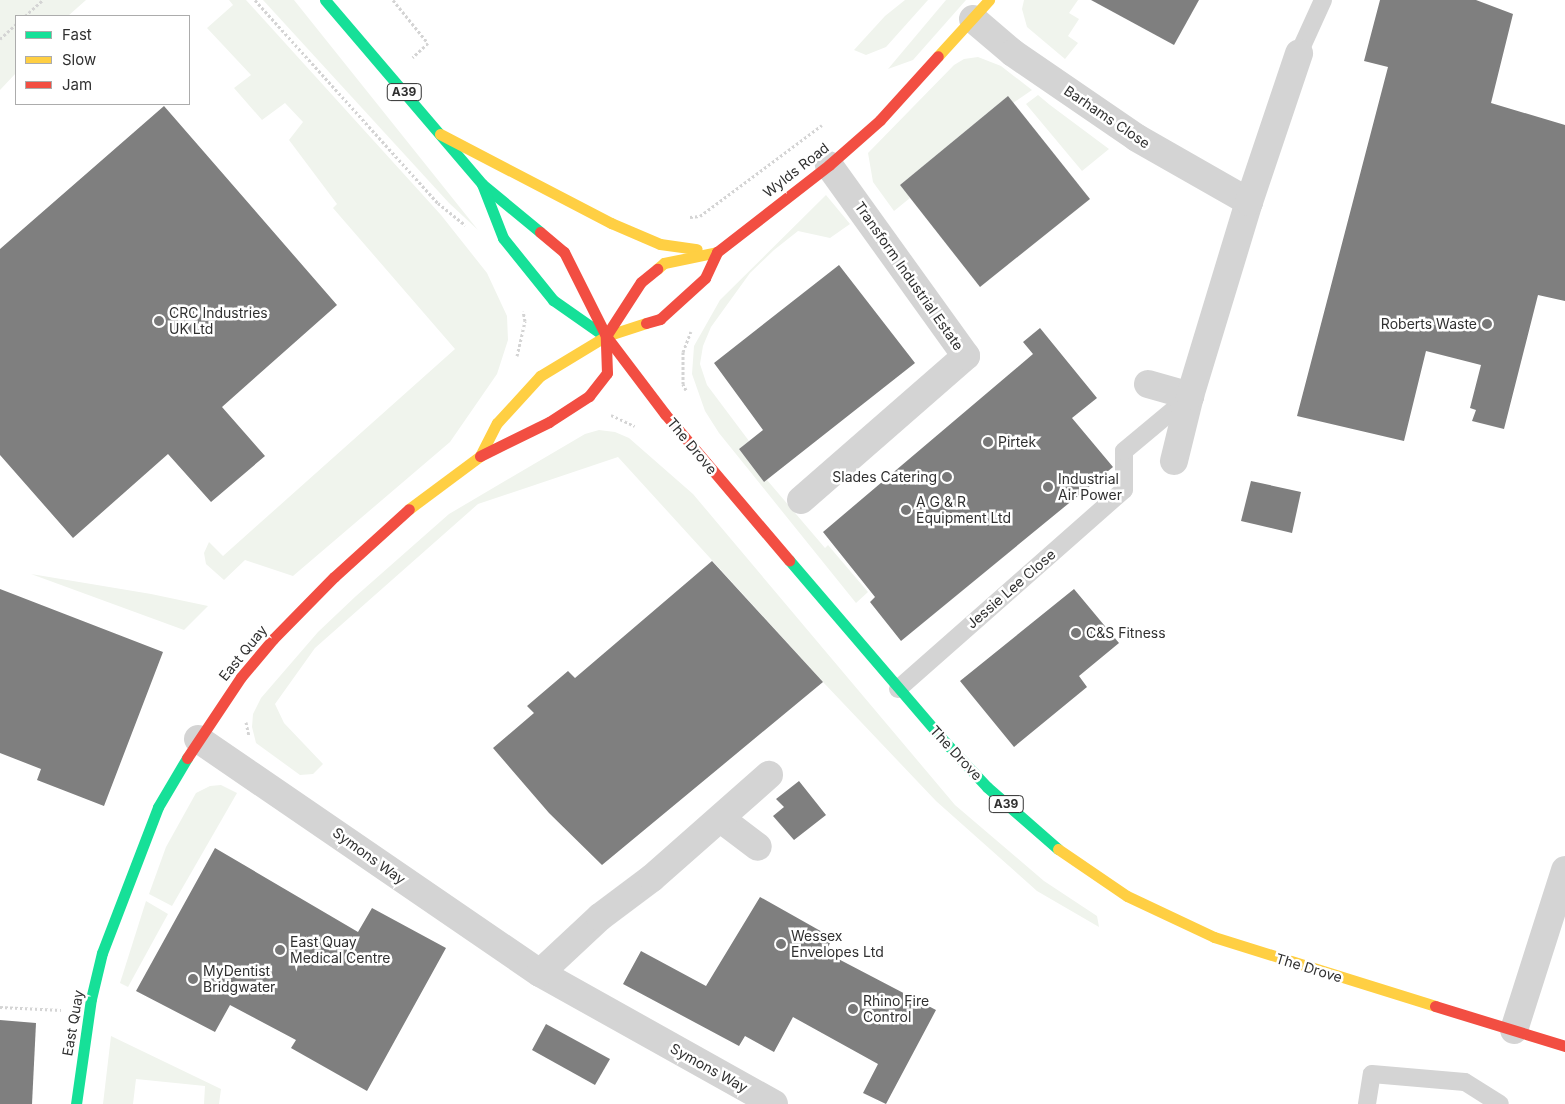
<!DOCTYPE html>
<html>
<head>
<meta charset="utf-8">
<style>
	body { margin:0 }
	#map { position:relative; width:1565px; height:1104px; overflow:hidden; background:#fff; font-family:Inter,sans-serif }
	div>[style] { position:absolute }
	.green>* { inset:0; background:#f0f4ed }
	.building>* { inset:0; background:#7f7f7f }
	.path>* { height:3px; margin-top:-1.5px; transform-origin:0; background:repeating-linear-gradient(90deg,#d4d4d4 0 2.5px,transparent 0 5px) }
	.lane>* { height:18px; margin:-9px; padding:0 9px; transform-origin:9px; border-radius:9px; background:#d4d4d4 }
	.street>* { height:28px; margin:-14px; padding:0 14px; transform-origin:14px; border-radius:14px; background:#d4d4d4 }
	.fast>* { height:11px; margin:-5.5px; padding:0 5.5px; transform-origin:5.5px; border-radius:5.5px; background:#16e098 }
	.slow>* { height:11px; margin:-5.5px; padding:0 5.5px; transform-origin:5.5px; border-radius:5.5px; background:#ffcf43 }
	.jam>* { height:11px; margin:-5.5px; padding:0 5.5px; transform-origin:5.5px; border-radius:5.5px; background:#f24e42 }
	.dots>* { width:14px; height:14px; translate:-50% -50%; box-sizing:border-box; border:2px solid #fff; border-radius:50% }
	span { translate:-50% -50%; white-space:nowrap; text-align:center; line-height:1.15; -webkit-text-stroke:5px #fff; paint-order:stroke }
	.shield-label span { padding:1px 4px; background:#fff; border:1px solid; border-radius:4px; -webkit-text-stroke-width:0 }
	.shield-label { font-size:12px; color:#303030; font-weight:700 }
	.street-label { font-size:14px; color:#303030 }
	.poi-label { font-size:14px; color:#303030 }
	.left { translate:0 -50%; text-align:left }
	.right { translate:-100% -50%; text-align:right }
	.legend { position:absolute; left:15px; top:15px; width:175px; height:90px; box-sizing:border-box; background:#fff; border:1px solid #acacac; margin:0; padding:6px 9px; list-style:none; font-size:15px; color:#303030 }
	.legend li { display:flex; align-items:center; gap:10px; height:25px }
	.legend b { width:25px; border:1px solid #acacac }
</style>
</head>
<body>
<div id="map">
	<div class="green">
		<div style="clip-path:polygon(0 0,86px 0,68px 16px,16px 16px,16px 73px,0 90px)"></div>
		<div style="clip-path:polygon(229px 0,246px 0,441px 215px,487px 273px,507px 316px,508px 340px,497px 374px,450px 442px,293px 576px,245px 560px,224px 580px,206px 564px,204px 553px,209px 542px,223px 556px,455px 349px,333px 208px,337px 204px,289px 140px,303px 122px,285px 103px,262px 120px,234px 88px,251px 75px,207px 28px,233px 5px)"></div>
		<div style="clip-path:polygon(263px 0,294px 0,478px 230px,449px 203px)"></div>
		<div style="clip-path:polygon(905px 0,928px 0,886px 47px,866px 55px,854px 50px,885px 16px)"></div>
		<div style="clip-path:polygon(946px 0,966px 0,913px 60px,888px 69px)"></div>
		<div style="clip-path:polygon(1024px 0,1078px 0,1069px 13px,1079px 19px,1068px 36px,1078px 43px,1065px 59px,1027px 27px,1022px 9px)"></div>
		<div style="clip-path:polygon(978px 57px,1001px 66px,1032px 90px,1013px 103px,1008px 96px,900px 185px,910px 198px,894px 211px,873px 182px,868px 153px,954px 65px,964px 59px)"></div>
		<div style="clip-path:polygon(1038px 95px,1050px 105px,1109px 149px,1082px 171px,1026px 104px)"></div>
		<div style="clip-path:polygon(826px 195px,850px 224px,830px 238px,798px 231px,774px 250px,750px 273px,711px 327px,703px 346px,700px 364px,707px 385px,749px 441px,739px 449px,764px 482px,767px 480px,825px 548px,828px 545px,868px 592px,856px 603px,719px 433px,705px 411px,692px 374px,694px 346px,720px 300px)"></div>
		<div style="clip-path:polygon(599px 430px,615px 432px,629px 438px,693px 494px,955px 805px,1044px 881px,1097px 916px,1099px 927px,1037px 891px,936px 801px,823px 682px,618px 457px,478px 504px,315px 648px,275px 704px,284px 723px,323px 764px,313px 774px,300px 775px,256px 743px,252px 727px,253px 714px,261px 698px,318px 632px,356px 596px,449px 514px,585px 434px)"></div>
		<div style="clip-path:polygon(31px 574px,151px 594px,208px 606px,184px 630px)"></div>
		<div style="clip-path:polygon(221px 785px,237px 793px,172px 906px,149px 894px,166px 847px,196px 793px,210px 786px)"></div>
		<div style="clip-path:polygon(146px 901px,168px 914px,128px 987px,120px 983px)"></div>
		<div style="clip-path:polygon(111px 1036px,221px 1089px,219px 1104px,204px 1104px,205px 1086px,136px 1079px,133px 1104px,103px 1104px)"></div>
	</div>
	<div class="building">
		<div style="clip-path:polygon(1091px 0,1199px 0,1174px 45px)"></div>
		<div style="clip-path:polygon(1380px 0,1476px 0,1513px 14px,1491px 103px,1565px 125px,1565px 301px,1538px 295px,1504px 429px,1472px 421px,1476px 410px,1470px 408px,1481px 365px,1426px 351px,1404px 441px,1297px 416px,1388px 67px,1364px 61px)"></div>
		<div style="clip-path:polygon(1008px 96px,1090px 199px,980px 287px,900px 185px)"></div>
		<div style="clip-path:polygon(164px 106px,337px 305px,222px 407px,265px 456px,211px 502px,168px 454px,73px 538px,0 455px,0 249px)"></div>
		<div style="clip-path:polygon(839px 265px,915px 363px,764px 482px,739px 449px,763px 430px,714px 363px)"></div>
		<div style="clip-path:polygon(1040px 328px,1097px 398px,1072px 418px,1113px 467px,901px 641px,870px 602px,875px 597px,823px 532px,1033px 354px,1023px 342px)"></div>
		<div style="clip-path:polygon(1251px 481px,1301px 492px,1292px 533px,1241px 521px)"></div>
		<div style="clip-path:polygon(712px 561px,823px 682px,602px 865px,549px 813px,493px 748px,534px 713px,527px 706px,568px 671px,575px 678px)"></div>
		<div style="clip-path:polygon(0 589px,163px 652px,104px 806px,37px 780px,41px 769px,0 753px)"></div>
		<div style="clip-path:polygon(1074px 589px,1119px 643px,1079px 676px,1087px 687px,1014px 747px,960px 681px)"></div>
		<div style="clip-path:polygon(799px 781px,826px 815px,794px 840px,773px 816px,784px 807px,776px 799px)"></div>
		<div style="clip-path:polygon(215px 848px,358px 932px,372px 908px,446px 948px,367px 1091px,291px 1048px,296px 1040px,230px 1005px,215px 1032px,136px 991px)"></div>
		<div style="clip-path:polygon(760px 897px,833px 938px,825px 952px,936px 1010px,886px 1104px,863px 1093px,878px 1064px,793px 1017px,774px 1052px,745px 1036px,739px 1046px,623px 984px,641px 951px,706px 986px)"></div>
		<div style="clip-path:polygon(0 1020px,36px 1023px,32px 1104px,0 1104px)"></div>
		<div style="clip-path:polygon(546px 1024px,610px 1059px,595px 1085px,532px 1050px)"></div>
	</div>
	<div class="path">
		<div style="left:255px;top:0;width:273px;rotate:48deg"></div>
		<div style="left:438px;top:203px;width:35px;rotate:39deg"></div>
		<div style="left:393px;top:0;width:55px;rotate:50.9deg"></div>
		<div style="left:428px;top:43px;width:21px;rotate:137deg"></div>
		<div style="left:25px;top:16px;width:24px;rotate:-42deg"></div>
		<div style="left:0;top:39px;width:22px;rotate:-43deg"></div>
		<div style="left:690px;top:217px;width:10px;rotate:-6deg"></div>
		<div style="left:700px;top:216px;width:152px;rotate:-36.7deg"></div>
		<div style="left:517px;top:356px;width:36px;rotate:-77deg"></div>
		<div style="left:525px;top:321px;width:10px;rotate:-101deg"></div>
		<div style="left:686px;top:390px;width:7px;rotate:-117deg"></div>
		<div style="left:683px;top:384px;width:32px;rotate:-90deg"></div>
		<div style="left:683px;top:352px;width:22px;rotate:-69deg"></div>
		<div style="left:611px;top:415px;width:26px;rotate:25deg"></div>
		<div style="left:246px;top:722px;width:14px;rotate:78deg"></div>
		<div style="left:0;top:1007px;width:61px;rotate:2.8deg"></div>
	</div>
	<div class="lane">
		<div style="left:1299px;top:53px;width:58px;rotate:-65.6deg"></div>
		<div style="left:898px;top:689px;width:301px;rotate:-41.4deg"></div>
		<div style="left:1124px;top:490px;width:39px;rotate:-90deg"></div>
		<div style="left:1124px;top:451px;width:86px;rotate:-39.8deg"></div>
		<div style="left:1367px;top:1104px;width:30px;rotate:-81deg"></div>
		<div style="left:1372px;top:1074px;width:93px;rotate:4.9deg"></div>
		<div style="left:1465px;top:1082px;width:41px;rotate:32.2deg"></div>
	</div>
	<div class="street">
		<div style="left:973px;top:19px;width:52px;rotate:40.4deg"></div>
		<div style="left:1013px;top:53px;width:150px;rotate:34.4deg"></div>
		<div style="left:1137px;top:138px;width:129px;rotate:29.7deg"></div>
		<div style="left:1148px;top:384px;width:44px;rotate:15.9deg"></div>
		<div style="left:1174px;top:461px;width:67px;rotate:-76.2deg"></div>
		<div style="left:1190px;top:396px;width:203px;rotate:-73.1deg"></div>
		<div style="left:1249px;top:202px;width:157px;rotate:-71.4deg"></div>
		<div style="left:801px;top:500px;width:219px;rotate:-41.1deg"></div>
		<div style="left:966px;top:356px;width:235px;rotate:-125.7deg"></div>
		<div style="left:198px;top:739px;width:414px;rotate:34.4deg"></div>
		<div style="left:540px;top:973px;width:268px;rotate:29.2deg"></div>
		<div style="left:721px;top:819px;width:46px;rotate:37.1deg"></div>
		<div style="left:540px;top:973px;width:82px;rotate:-43deg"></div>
		<div style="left:600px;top:917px;width:65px;rotate:-36.9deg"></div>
		<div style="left:652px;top:878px;width:156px;rotate:-41.4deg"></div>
		<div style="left:1514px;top:1030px;width:168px;rotate:-72.3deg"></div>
	</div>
	<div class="fast">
		<div style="left:325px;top:0;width:242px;rotate:49.5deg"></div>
		<div style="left:482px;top:184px;width:75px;rotate:39.6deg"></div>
		<div style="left:482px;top:184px;width:58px;rotate:68.7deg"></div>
		<div style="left:503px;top:238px;width:80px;rotate:51.1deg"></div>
		<div style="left:553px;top:300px;width:61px;rotate:35deg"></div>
		<div style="left:789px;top:560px;width:240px;rotate:49.4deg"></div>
		<div style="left:945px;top:742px;width:62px;rotate:47deg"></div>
		<div style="left:987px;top:787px;width:94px;rotate:41.1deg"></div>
		<div style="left:76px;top:1104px;width:106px;rotate:-81.9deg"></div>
		<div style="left:91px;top:999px;width:47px;rotate:-76.6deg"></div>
		<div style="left:102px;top:953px;width:156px;rotate:-69deg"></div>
		<div style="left:158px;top:807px;width:57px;rotate:-59.4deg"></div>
	</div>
	<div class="slow">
		<div style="left:938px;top:56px;width:76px;rotate:-47.7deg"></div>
		<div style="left:440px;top:134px;width:193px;rotate:27.5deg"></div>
		<div style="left:611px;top:223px;width:53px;rotate:23.2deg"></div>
		<div style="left:660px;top:244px;width:37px;rotate:8deg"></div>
		<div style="left:657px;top:269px;width:9px;rotate:-41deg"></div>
		<div style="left:664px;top:263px;width:54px;rotate:-11.7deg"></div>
		<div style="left:409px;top:509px;width:89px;rotate:-36.7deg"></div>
		<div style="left:480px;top:456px;width:37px;rotate:-63deg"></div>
		<div style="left:497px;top:423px;width:64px;rotate:-47.5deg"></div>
		<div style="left:540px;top:376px;width:77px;rotate:-31.2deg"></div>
		<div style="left:606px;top:336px;width:42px;rotate:-18deg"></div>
		<div style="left:1058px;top:849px;width:83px;rotate:34.3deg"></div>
		<div style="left:1127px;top:896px;width:96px;rotate:25.2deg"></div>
		<div style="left:1214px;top:937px;width:232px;rotate:17.3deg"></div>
	</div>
	<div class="jam">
		<div style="left:540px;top:232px;width:31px;rotate:40deg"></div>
		<div style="left:564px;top:252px;width:94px;rotate:63.4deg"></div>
		<div style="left:606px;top:336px;width:98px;rotate:52.9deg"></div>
		<div style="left:665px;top:414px;width:192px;rotate:49.7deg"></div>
		<div style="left:646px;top:323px;width:15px;rotate:-16deg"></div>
		<div style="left:660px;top:319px;width:61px;rotate:-42.3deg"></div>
		<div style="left:705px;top:278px;width:29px;rotate:-65deg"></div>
		<div style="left:717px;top:252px;width:142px;rotate:-37.8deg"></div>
		<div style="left:829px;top:165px;width:68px;rotate:-41.4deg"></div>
		<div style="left:880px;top:120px;width:86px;rotate:-47.8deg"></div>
		<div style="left:480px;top:456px;width:77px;rotate:-26.2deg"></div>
		<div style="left:549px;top:422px;width:48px;rotate:-33deg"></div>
		<div style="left:589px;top:396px;width:29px;rotate:-52deg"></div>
		<div style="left:607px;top:373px;width:37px;rotate:-92deg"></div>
		<div style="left:606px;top:336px;width:64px;rotate:-57.1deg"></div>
		<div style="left:641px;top:282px;width:21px;rotate:-39deg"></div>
		<div style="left:187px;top:758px;width:97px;rotate:-56.3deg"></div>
		<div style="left:241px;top:677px;width:50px;rotate:-49.9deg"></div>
		<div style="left:273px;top:639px;width:87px;rotate:-45.5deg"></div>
		<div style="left:334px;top:577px;width:101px;rotate:-42.2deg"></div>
		<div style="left:1435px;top:1006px;width:136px;rotate:17.1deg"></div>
	</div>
	<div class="dots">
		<div style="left:159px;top:321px;background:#787878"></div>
		<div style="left:1487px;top:324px;background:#787878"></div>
		<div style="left:988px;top:442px;background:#787878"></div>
		<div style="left:947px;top:477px;background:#787878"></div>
		<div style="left:1048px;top:487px;background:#787878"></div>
		<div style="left:906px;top:510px;background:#787878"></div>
		<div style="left:1076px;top:633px;background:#787878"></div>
		<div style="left:781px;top:944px;background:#787878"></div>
		<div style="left:280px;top:950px;background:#787878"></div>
		<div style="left:193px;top:979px;background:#787878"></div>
		<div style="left:853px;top:1009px;background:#787878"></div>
	</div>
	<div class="shield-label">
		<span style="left:404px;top:92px">A39</span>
		<span style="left:1006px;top:804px">A39</span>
	</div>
	<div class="street-label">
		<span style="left:1107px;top:117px;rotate:34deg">Barhams Close</span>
		<span style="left:796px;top:170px;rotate:-38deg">Wylds Road</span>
		<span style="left:909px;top:276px;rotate:55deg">Transform Industrial Estate</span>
		<span style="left:692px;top:446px;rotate:50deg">The Drove</span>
		<span style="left:1011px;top:589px;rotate:-41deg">Jessie Lee Close</span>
		<span style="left:243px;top:653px;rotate:-51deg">East Quay</span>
		<span style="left:956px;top:753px;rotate:47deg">The Drove</span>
		<span style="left:369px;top:856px;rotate:36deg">Symons Way</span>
		<span style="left:1309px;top:968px;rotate:17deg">The Drove</span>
		<span style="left:73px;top:1023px;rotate:-80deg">East Quay</span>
		<span style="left:709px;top:1068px;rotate:29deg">Symons Way</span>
	</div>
	<div class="poi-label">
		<span class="left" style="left:169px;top:321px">CRC Industries<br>UK Ltd</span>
		<span class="right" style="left:1477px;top:324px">Roberts Waste</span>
		<span class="left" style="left:998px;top:442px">Pirtek</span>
		<span class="right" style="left:937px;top:477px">Slades Catering</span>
		<span class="left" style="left:1058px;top:487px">Industrial<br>Air Power</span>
		<span class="left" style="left:916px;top:510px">A G &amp; R<br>Equipment Ltd</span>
		<span class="left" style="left:1086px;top:633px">C&amp;S Fitness</span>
		<span class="left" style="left:791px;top:944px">Wessex<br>Envelopes Ltd</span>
		<span class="left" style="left:290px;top:950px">East Quay<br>Medical Centre</span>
		<span class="left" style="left:203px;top:979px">MyDentist<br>Bridgwater</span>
		<span class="left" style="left:863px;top:1009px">Rhino Fire<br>Control</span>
	</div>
	<ul class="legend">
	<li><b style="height:6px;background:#16e098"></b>Fast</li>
	<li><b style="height:6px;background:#ffcf43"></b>Slow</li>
	<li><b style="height:6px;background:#f24e42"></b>Jam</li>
	</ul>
</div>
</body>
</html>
